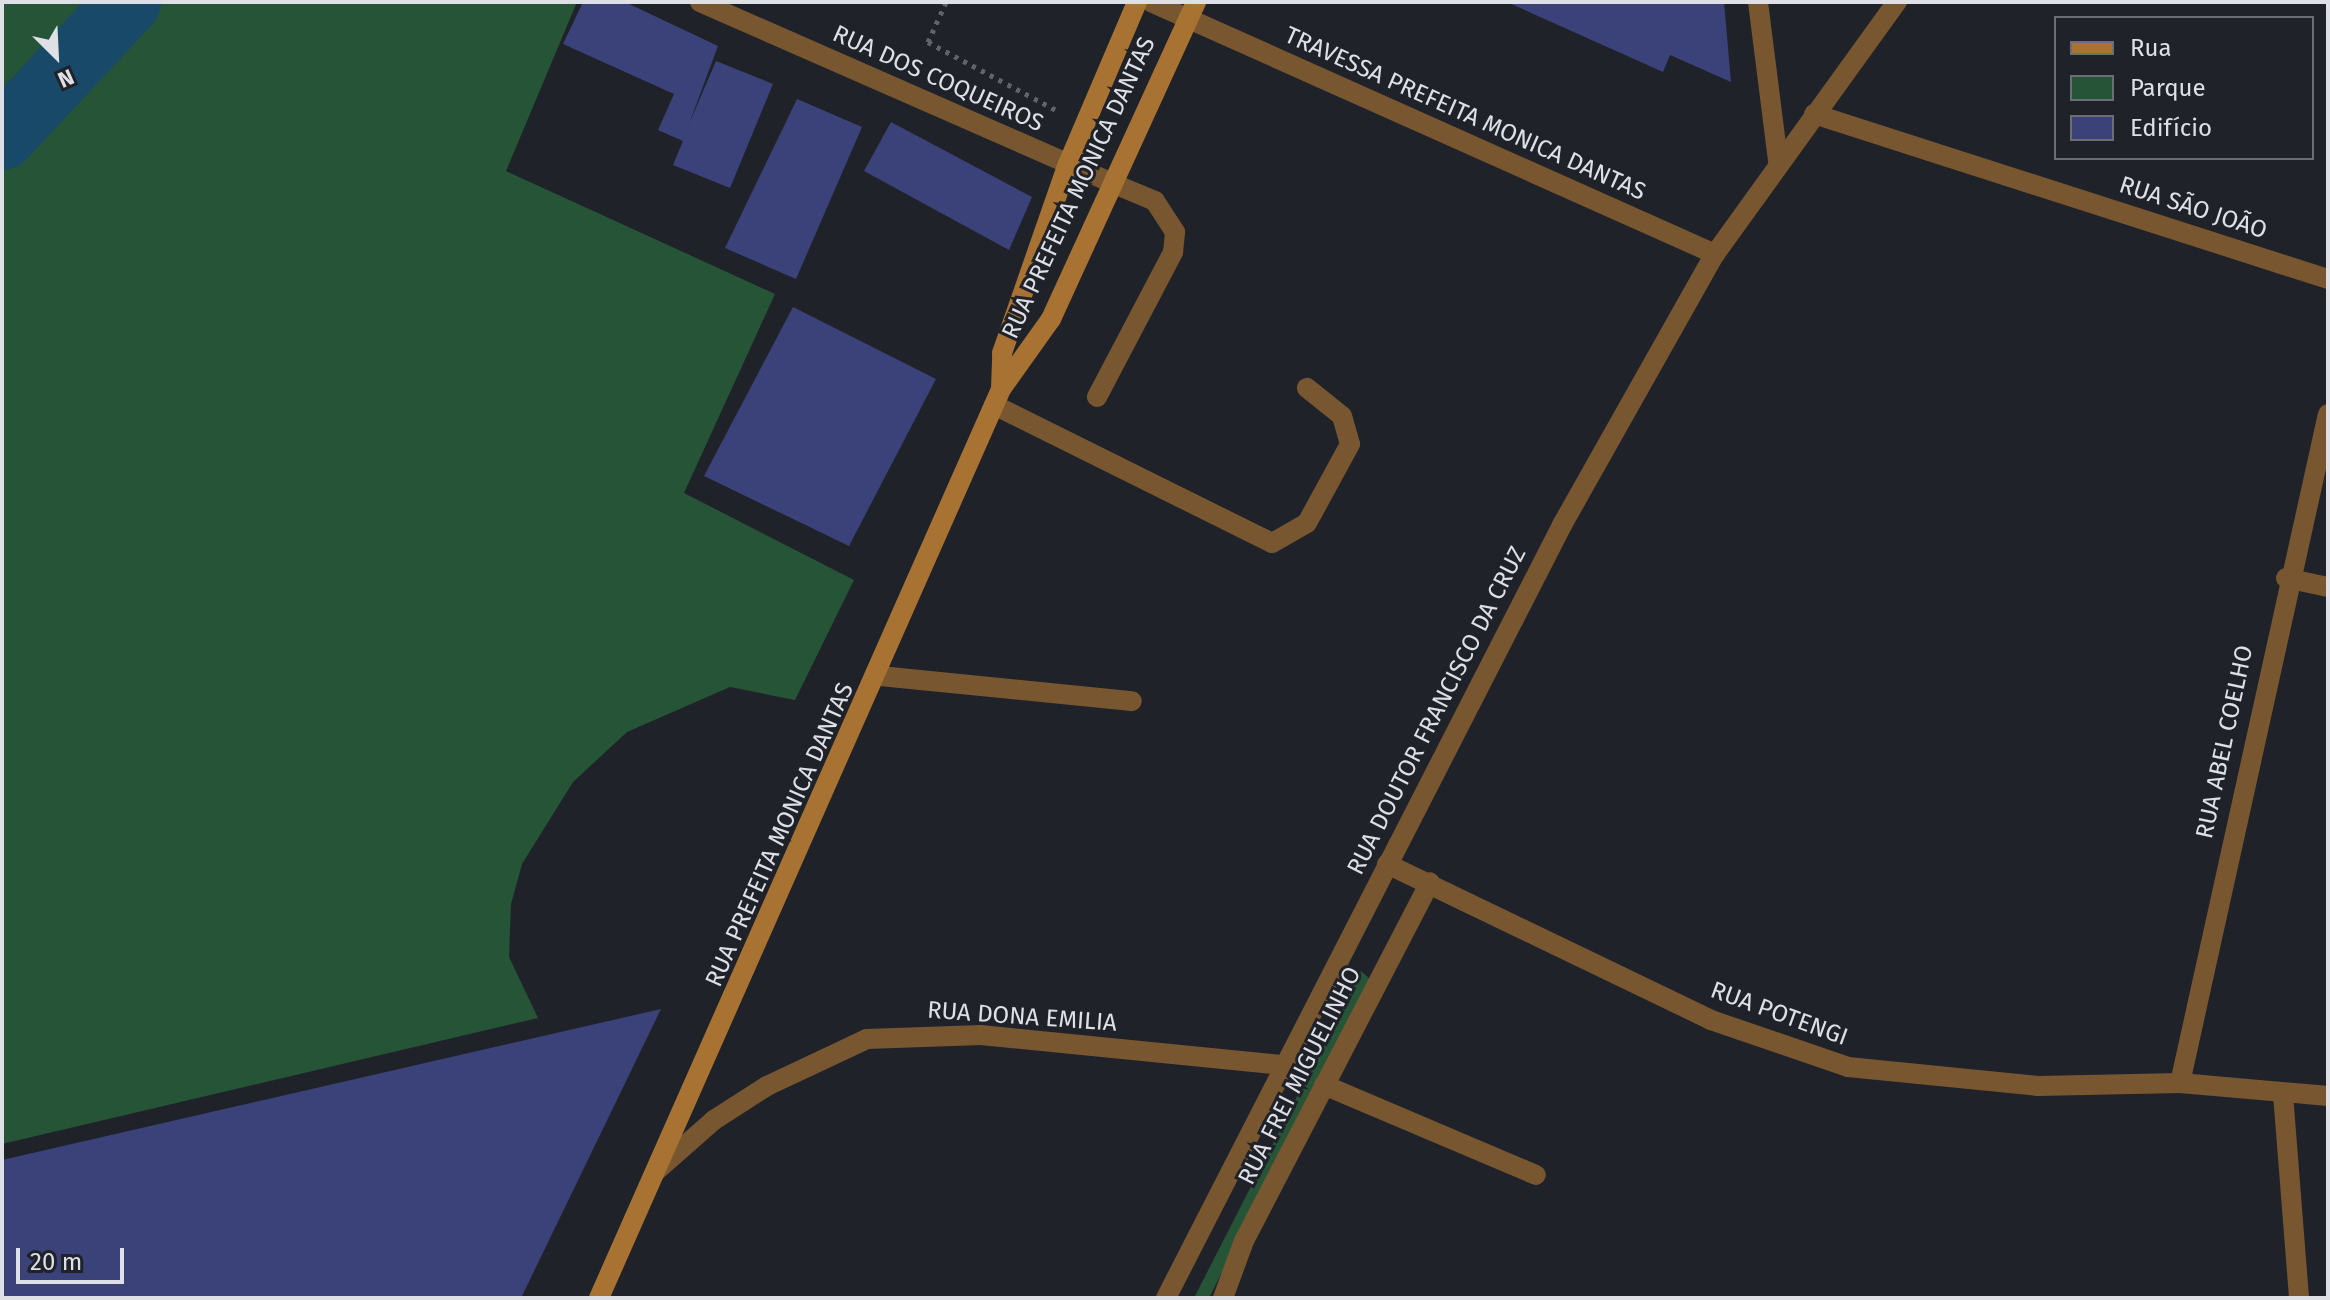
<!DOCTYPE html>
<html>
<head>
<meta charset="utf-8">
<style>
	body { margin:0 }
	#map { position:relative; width:2330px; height:1300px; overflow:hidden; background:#20222a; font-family:"Fira Sans",sans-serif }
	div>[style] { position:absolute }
	.green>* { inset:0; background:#265437 }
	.river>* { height:66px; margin:-33px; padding:0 33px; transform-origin:33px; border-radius:33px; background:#194968 }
	.building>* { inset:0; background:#3a4279 }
	.path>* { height:5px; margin-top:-2.5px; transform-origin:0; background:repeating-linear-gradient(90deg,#61626a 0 4px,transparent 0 10px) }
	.service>* { height:20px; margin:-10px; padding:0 10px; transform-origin:10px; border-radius:10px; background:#775630 }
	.minor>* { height:20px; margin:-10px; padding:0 10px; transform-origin:10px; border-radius:10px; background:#775630 }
	.tertiary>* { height:20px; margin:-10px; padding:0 10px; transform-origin:10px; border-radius:10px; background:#775630 }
	.secondary>* { height:20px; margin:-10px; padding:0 10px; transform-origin:10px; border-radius:10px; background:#a77232 }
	span { translate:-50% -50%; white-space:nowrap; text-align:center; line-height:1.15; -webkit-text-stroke:6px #20222a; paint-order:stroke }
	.street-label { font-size:24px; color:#dfe0e6 }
	.frame { position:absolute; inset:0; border:4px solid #dfe0e6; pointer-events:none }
	.legend { position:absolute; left:2054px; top:16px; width:260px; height:144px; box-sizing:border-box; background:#20222a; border:2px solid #6c6e75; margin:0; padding:10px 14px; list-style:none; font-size:24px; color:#dfe0e6 }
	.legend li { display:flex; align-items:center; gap:16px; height:40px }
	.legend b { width:40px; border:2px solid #6c6e75 }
	.north { position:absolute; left:16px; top:16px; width:80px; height:80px; -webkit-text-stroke:6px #20222a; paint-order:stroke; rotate:156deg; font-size:22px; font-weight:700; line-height:32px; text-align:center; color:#dfe0e6 }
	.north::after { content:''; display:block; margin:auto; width:28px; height:36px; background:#dfe0e6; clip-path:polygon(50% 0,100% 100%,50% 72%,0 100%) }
	.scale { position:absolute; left:16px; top:1248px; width:108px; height:36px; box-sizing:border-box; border:4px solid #dfe0e6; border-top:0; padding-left:10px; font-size:24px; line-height:28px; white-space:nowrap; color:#dfe0e6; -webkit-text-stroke:6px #20222a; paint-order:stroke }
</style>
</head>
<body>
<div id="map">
	<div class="green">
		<div style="clip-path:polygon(2px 2px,577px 2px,506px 171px,775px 294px,684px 493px,854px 580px,795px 700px,730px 687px,627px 732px,573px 782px,522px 864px,511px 904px,509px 957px,538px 1018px,2px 1144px)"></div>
		<div style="clip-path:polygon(1361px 971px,1370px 979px,1209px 1298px,1194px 1298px)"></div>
	</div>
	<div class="river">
		<div style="left:2px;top:137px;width:185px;rotate:-47deg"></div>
	</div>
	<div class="building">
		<div style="clip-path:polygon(583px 2px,625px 2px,718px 46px,689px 124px,716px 61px,773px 84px,730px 188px,673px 165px,683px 141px,658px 130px,674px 94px,563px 44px)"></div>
		<div style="clip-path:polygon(1507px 2px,1724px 2px,1731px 82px,1670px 55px,1663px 72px)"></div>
		<div style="clip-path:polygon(797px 99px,862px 127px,796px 279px,725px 248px)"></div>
		<div style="clip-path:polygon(891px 122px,1032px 197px,1009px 250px,864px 171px)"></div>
		<div style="clip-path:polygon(793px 307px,936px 379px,849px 546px,704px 476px)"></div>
		<div style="clip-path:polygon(661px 1009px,521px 1298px,2px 1298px,2px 1160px)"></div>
	</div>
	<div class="path">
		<div style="left:946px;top:2px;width:44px;rotate:114.2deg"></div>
		<div style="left:928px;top:42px;width:145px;rotate:28deg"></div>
	</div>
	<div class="service">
		<div style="left:1097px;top:397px;width:164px;rotate:-62.3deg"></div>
		<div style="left:1173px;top:252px;width:20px;rotate:-84deg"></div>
		<div style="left:1175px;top:232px;width:37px;rotate:-123deg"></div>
		<div style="left:1155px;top:201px;width:47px;rotate:-157.3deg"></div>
	</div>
	<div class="minor">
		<div style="left:1151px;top:2px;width:618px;rotate:24.08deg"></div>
		<div style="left:1758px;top:2px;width:160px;rotate:82.8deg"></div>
		<div style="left:1814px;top:114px;width:540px;rotate:17.8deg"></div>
		<div style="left:994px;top:405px;width:310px;rotate:26.4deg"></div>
		<div style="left:1272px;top:543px;width:40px;rotate:-29.7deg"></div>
		<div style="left:1307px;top:523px;width:90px;rotate:-61.4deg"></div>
		<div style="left:1350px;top:444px;width:29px;rotate:-106deg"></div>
		<div style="left:1342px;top:416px;width:45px;rotate:-141.3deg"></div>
		<div style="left:2286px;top:578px;width:43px;rotate:12.1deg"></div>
		<div style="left:880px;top:676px;width:253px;rotate:5.7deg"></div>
		<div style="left:1387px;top:864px;width:360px;rotate:25.7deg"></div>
		<div style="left:1711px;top:1020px;width:145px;rotate:18.9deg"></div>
		<div style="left:1848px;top:1067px;width:191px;rotate:5.7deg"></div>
		<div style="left:2038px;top:1086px;width:142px;rotate:-1.2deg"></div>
		<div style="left:2180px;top:1083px;width:149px;rotate:5deg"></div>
		<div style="left:2180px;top:1083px;width:685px;rotate:-77.53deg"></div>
		<div style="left:1324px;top:1085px;width:230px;rotate:23deg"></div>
		<div style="left:2283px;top:1094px;width:205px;rotate:85.5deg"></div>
		<div style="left:655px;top:1172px;width:79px;rotate:-41.4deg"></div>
		<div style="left:714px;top:1120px;width:63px;rotate:-32.7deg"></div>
		<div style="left:767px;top:1086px;width:110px;rotate:-25.2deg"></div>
		<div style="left:867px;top:1039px;width:114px;rotate:-2deg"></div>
		<div style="left:981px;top:1035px;width:301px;rotate:5.7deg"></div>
		<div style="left:1166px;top:1298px;width:869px;rotate:-62.87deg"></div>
		<div style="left:1562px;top:525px;width:311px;rotate:-60.6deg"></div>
		<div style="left:1715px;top:254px;width:311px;rotate:-54.2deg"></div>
		<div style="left:1223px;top:1298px;width:61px;rotate:-69.8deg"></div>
		<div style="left:1244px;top:1241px;width:404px;rotate:-62.6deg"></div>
	</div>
	<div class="tertiary">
		<div style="left:700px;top:2px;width:450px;rotate:23.7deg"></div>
	</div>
	<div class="secondary">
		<div style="left:1001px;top:389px;width:36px;rotate:-88deg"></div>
		<div style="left:1002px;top:353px;width:200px;rotate:-70.8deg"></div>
		<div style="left:1068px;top:164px;width:176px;rotate:-66.9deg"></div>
		<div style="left:599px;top:1298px;width:994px;rotate:-66.14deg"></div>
		<div style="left:1001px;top:389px;width:86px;rotate:-54.5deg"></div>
		<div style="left:1051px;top:319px;width:349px;rotate:-65.4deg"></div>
	</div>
	<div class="street-label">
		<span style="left:938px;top:79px;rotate:24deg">RUA DOS COQUEIROS</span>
		<span style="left:1465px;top:114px;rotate:24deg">TRAVESSA PREFEITA MONICA DANTAS</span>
		<span style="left:1079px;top:188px;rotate:-65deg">RUA PREFEITA MONICA DANTAS</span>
		<span style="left:2193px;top:208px;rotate:18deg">RUA SÃO JOÃO</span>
		<span style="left:1437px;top:711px;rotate:-63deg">RUA DOUTOR FRANCISCO DA CRUZ</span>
		<span style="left:2225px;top:742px;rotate:-78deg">RUA ABEL COELHO</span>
		<span style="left:780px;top:835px;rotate:-66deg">RUA PREFEITA MONICA DANTAS</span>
		<span style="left:1779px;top:1014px;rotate:20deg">RUA POTENGI</span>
		<span style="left:1022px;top:1017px;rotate:4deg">RUA DONA EMILIA</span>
		<span style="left:1300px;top:1076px;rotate:-63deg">RUA FREI MIGUELINHO</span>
	</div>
	<div class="frame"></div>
	<ul class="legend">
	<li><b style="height:10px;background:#a77232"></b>Rua</li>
	<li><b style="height:22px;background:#265437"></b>Parque</li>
	<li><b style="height:22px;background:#3a4279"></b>Edifício</li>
	</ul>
	<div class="north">N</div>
	<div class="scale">20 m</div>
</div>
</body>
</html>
